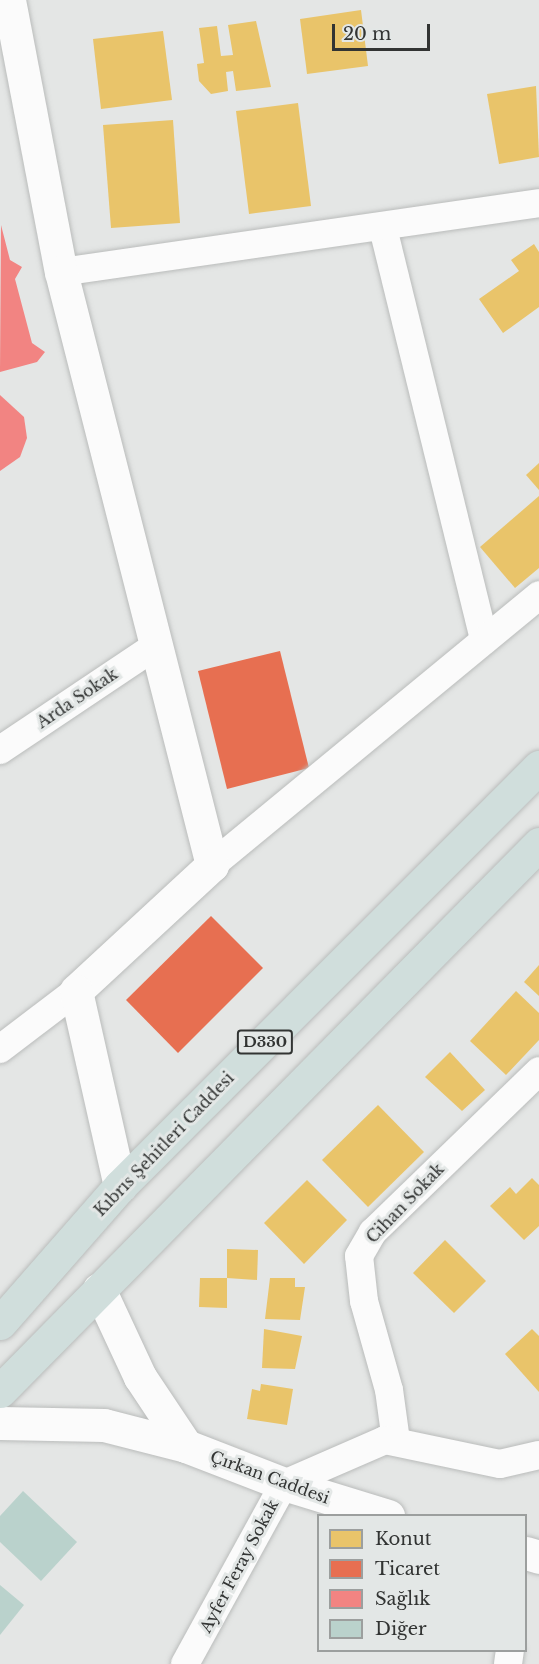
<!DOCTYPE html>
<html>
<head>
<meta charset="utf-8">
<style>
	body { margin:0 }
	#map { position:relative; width:539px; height:1664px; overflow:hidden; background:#e4e6e5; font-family:"Libre Baskerville",serif }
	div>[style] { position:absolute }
	.homes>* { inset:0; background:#e9c46a }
	.shops>* { inset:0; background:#e76f51 }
	.health>* { inset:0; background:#f28482 }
	.building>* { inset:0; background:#bad2cc }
	.roads { filter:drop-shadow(0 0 2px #babcbb) drop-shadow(0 0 2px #babcbb) }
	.minor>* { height:28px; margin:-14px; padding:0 14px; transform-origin:14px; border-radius:14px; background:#fbfbfb }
	.tertiary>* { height:33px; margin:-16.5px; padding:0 16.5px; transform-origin:16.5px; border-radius:16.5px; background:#fbfbfb }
	.trunk>* { height:33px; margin:-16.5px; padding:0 16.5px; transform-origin:16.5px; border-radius:16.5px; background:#d0dedc }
	span { translate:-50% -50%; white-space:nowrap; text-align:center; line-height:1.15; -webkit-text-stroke:6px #e3e7e6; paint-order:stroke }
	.shield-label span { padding:2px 4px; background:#e3e7e6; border:2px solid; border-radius:4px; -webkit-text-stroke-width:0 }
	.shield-label { font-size:15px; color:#323433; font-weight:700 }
	.street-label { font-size:16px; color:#323433 }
	.legend { position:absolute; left:317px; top:1514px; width:210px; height:138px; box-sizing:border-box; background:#e3e7e6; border:2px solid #9c9f9e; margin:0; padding:8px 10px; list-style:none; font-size:18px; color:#323433 }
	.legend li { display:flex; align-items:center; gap:12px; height:30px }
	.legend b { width:30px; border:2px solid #9c9f9e }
	.scale { position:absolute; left:332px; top:24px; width:98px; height:27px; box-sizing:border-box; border:3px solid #323433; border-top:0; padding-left:8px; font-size:18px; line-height:21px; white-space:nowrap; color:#323433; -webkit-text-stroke:4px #e3e7e6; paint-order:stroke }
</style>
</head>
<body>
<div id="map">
	<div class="homes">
		<div style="clip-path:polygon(361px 10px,368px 66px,307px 74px,300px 19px)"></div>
		<div style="clip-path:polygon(256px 21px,271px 87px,236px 91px,233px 71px,226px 72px,228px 91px,211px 94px,199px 81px,197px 64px,204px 63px,199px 28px,217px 26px,221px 56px,233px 55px,228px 25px)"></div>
		<div style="clip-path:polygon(163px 31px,172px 100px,101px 109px,93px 39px)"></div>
		<div style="clip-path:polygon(536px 86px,539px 157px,499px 164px,487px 94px)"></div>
		<div style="clip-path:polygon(298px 103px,311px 206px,249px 214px,236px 111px)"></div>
		<div style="clip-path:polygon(173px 120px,180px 223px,111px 228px,103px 125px)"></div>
		<div style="clip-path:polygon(534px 244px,539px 252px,539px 307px,503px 333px,479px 299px,519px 271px,511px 260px)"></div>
		<div style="clip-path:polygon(539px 463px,539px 490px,526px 475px)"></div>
		<div style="clip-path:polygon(539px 496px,539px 568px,515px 588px,480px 547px)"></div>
		<div style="clip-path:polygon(539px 965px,539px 996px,524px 982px)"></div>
		<div style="clip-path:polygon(516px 991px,539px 1013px,539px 1040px,506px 1075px,470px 1041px)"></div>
		<div style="clip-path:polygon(450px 1052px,485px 1090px,462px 1111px,425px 1077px)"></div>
		<div style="clip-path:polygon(378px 1105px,424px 1152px,368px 1207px,322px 1160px)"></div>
		<div style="clip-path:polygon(532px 1178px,539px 1185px,539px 1226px,524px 1240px,490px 1206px,510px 1187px,516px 1194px)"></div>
		<div style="clip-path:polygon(307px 1180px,347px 1220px,304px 1264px,264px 1223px)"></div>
		<div style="clip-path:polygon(445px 1240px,486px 1281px,454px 1313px,413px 1273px)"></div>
		<div style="clip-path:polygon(227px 1249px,258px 1250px,257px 1280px,227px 1278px)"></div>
		<div style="clip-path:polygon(200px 1278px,227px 1278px,227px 1308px,199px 1307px)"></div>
		<div style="clip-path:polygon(270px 1278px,295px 1278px,295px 1287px,305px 1287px,300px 1320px,265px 1319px)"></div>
		<div style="clip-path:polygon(264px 1329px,302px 1336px,295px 1369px,262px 1368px)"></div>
		<div style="clip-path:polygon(532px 1329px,539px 1336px,539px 1392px,505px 1354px)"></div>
		<div style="clip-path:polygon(261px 1384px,293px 1389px,287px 1425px,247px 1419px,252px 1389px,260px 1391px)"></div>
	</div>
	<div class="shops">
		<div style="clip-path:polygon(280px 651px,309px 768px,227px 789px,198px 671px)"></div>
		<div style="clip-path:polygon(211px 916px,263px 968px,178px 1053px,126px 1000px)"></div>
	</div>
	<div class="health">
		<div style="clip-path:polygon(1px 225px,10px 260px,22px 267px,15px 279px,32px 343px,45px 352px,37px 362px,0 372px)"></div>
		<div style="clip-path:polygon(0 395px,24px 417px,27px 438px,20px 457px,0 471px)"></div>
	</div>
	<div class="building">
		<div style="clip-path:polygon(23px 1491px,77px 1542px,41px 1581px,0 1542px,0 1516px)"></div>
		<div style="clip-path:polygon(0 1585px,24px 1605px,0 1635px)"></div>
	</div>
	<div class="roads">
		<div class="minor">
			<div style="left:383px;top:228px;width:424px;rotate:76.2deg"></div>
			<div style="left:61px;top:272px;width:483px;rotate:-8.2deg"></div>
			<div style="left:0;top:750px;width:185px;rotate:-33.8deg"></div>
			<div style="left:212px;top:865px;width:424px;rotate:-39.5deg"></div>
			<div style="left:0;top:1049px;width:96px;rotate:-37.3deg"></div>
			<div style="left:396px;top:1441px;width:51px;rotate:-97.8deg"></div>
			<div style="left:389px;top:1390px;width:92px;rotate:-105.7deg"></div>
			<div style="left:364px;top:1301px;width:45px;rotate:-96.3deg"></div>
			<div style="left:359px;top:1256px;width:28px;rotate:-60deg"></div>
			<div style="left:373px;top:1232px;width:231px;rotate:-44.1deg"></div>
			<div style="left:185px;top:1664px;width:205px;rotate:-61.2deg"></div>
			<div style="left:284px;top:1484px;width:110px;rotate:-23.5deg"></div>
			<div style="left:385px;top:1440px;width:117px;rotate:11.8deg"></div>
			<div style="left:500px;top:1464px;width:40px;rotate:-13deg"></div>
			<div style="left:508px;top:1664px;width:14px;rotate:-82deg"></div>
		</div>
		<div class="tertiary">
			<div style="left:9px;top:0;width:277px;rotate:79.2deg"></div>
			<div style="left:61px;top:272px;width:612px;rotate:75.71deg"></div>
			<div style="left:212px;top:865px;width:185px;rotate:137.2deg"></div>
			<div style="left:76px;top:991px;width:200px;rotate:77.3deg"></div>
			<div style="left:0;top:1423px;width:104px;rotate:1.1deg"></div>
			<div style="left:104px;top:1425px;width:85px;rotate:14.4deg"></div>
			<div style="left:186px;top:1446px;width:83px;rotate:-123.7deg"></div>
			<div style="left:140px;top:1377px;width:97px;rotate:-115deg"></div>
			<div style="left:186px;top:1446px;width:105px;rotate:21.2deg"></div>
			<div style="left:284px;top:1484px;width:109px;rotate:17.1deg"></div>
			<div style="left:526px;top:1553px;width:14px;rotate:17deg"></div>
		</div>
		<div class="trunk">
			<div style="left:0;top:1323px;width:182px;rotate:-48.8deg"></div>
			<div style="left:120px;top:1186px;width:593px;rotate:-45deg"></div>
			<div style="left:0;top:1391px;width:768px;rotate:-45.42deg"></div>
		</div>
	</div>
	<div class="shield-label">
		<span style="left:265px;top:1042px">D330</span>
	</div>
	<div class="street-label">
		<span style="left:77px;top:698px;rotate:-34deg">Arda Sokak</span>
		<span style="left:164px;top:1144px;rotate:-46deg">Kıbrıs Şehitleri Caddesi</span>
		<span style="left:405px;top:1203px;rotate:-46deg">Cihan Sokak</span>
		<span style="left:270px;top:1477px;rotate:20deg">Çırkan Caddesi</span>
		<span style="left:239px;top:1566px;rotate:-62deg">Ayfer Feray Sokak</span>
	</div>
	<ul class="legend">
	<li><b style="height:16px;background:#e9c46a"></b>Konut</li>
	<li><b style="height:16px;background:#e76f51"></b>Ticaret</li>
	<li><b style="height:16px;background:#f28482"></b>Sağlık</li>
	<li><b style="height:16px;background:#bad2cc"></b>Diğer</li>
	</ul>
	<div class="scale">20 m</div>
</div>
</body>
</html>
